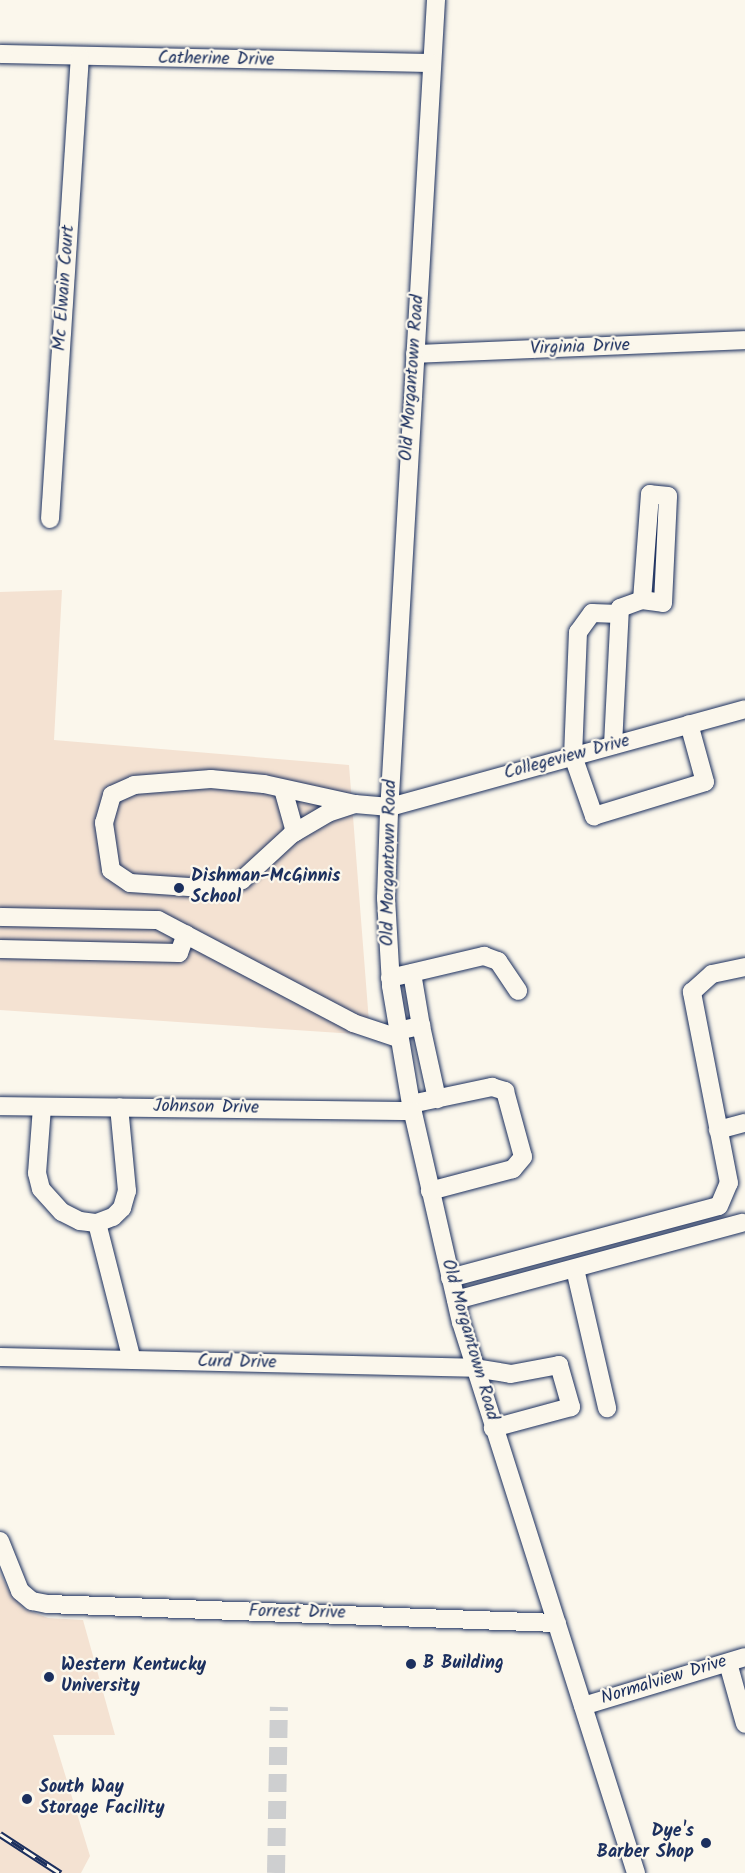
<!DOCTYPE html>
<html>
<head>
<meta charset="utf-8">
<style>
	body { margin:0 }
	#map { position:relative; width:745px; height:1873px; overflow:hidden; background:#fbf7ec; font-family:Kalam,sans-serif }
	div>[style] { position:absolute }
	.built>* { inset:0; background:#f4e2d2 }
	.minor-tunnel>* { height:18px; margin-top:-9px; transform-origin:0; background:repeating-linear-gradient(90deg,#cecfd0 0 18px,transparent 0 27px) }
	.roads { filter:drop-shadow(0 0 2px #1b2f5e) drop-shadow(0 0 2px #1b2f5e) }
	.minor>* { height:18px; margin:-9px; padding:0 9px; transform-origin:9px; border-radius:9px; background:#fbf7ec }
	.rail>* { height:7px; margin-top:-3.5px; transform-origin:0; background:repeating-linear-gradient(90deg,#fbf7ec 0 14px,#1b2f5e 0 28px); box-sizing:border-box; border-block:2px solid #1b2f5e }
	.dots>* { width:16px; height:16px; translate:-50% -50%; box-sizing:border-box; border:3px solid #fbf7ec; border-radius:50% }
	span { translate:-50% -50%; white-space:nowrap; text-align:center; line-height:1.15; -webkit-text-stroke:4.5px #fbf7ec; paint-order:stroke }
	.street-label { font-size:18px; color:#1b2f5e }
	.poi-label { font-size:18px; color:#1b2f5e; font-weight:700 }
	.left { translate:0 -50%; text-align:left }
	.right { translate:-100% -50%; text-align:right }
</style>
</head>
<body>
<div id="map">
	<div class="built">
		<div style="clip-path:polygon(62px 590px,54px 740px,349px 765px,370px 1035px,0 1010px,0 592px)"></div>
		<div style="clip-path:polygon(0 1573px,11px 1595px,25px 1609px,48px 1618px,83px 1620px,115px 1735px,53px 1735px,90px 1856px,81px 1873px,0 1873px)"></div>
	</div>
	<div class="minor-tunnel">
		<div style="left:276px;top:1873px;width:166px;rotate:-89deg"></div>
	</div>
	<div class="roads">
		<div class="minor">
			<div style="left:436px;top:0;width:813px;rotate:93.31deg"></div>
			<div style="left:389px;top:812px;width:86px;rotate:92deg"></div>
			<div style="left:386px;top:898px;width:88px;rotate:86.7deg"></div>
			<div style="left:391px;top:986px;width:120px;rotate:80.4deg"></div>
			<div style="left:411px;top:1104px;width:224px;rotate:77.1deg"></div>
			<div style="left:461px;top:1322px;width:578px;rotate:72.38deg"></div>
			<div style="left:0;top:54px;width:432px;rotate:1.2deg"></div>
			<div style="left:415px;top:354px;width:330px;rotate:-2.4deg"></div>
			<div style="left:50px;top:519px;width:463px;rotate:-86.3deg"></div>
			<div style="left:619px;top:614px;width:27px;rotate:-178deg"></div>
			<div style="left:592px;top:613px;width:24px;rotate:126deg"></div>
			<div style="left:578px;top:632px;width:124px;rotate:92.3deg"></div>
			<div style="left:573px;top:756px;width:64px;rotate:70.7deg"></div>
			<div style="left:594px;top:816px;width:116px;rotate:-17deg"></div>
			<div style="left:705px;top:782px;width:60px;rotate:-105.4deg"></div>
			<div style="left:613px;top:745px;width:137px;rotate:-87.1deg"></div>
			<div style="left:620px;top:608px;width:23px;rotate:-20deg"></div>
			<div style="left:642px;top:600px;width:21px;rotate:8deg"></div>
			<div style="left:663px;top:603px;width:107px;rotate:-87.3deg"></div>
			<div style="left:668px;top:496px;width:18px;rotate:-174deg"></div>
			<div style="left:650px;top:494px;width:106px;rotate:94.3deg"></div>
			<div style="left:211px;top:779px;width:53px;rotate:5.4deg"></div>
			<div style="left:264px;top:784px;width:93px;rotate:12.4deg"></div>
			<div style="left:355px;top:804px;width:28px;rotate:162deg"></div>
			<div style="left:328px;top:813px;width:42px;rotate:149.7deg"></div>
			<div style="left:292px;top:834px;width:68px;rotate:137.4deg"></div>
			<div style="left:242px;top:880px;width:26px;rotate:159deg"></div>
			<div style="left:218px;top:889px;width:88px;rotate:-176.1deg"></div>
			<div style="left:130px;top:883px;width:23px;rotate:-146deg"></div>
			<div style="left:111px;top:870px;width:48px;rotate:-98.5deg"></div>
			<div style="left:104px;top:823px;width:29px;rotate:-74deg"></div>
			<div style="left:112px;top:795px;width:24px;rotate:-24deg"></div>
			<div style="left:134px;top:785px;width:77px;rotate:-4.5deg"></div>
			<div style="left:283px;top:789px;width:45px;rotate:74.4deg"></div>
			<div style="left:355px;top:804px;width:35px;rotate:5deg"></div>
			<div style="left:390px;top:807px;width:368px;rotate:-15.4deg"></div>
			<div style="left:0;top:917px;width:158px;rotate:1.1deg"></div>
			<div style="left:158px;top:920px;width:221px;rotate:27.8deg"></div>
			<div style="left:353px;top:1023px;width:47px;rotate:18.4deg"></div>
			<div style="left:0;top:949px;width:179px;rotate:1.3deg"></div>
			<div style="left:179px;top:953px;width:20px;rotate:-70deg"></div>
			<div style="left:412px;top:973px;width:54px;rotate:80.4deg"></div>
			<div style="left:390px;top:978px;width:97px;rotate:-13.2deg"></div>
			<div style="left:484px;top:956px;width:15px;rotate:20deg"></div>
			<div style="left:498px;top:961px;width:36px;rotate:56deg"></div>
			<div style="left:397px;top:1031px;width:25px;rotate:-12deg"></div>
			<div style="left:421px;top:1026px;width:75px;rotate:77.6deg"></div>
			<div style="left:411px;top:1104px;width:83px;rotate:-11.9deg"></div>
			<div style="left:492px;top:1087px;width:14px;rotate:17deg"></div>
			<div style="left:505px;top:1091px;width:68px;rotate:74.7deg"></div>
			<div style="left:523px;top:1157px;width:16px;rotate:130deg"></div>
			<div style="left:513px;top:1169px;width:86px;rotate:165.2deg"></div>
			<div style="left:0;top:1106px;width:413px;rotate:0.7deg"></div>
			<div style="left:42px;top:1107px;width:66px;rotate:94.3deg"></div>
			<div style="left:37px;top:1173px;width:16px;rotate:76deg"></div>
			<div style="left:41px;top:1189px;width:31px;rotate:48deg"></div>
			<div style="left:62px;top:1212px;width:20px;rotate:27deg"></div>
			<div style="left:80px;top:1221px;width:17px;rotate:7deg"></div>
			<div style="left:97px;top:1223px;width:17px;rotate:-21deg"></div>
			<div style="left:113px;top:1217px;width:13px;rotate:-45deg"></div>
			<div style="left:122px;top:1208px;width:18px;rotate:-74deg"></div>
			<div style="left:127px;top:1191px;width:84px;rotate:-95.4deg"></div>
			<div style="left:718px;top:1130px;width:28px;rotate:-15deg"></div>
			<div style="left:97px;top:1223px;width:141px;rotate:75.7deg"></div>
			<div style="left:575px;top:1269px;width:143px;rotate:77deg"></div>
			<div style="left:450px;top:1278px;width:278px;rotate:-15deg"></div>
			<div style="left:719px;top:1206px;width:25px;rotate:-67deg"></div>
			<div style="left:729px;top:1183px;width:195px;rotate:-101deg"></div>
			<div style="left:692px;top:992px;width:27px;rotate:-42deg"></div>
			<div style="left:712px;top:974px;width:34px;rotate:-12deg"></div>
			<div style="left:456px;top:1300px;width:296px;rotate:-15.1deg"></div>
			<div style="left:0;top:1357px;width:474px;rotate:1.3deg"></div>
			<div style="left:474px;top:1368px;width:37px;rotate:9deg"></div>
			<div style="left:511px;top:1374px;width:49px;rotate:-10.6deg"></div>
			<div style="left:559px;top:1365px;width:44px;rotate:74.1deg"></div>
			<div style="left:571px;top:1407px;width:81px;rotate:164.9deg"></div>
			<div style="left:0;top:1541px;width:54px;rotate:68.2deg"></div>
			<div style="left:20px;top:1591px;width:16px;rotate:40deg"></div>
			<div style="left:32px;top:1601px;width:16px;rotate:11deg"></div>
			<div style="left:48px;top:1604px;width:509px;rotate:2.14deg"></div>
			<div style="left:728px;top:1663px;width:63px;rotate:74.4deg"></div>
			<div style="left:583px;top:1706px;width:169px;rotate:-16.8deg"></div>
		</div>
	</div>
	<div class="rail">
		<div style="left:0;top:1834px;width:72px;rotate:33deg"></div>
	</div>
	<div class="dots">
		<div style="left:179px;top:888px;background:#1b2f5e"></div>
		<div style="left:411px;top:1664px;background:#1b2f5e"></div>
		<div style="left:49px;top:1677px;background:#1b2f5e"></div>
		<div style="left:27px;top:1799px;background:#1b2f5e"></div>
		<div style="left:706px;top:1843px;background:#1b2f5e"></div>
	</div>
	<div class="street-label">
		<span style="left:216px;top:60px;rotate:1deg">Catherine Drive</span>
		<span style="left:65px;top:288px;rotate:-86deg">Mc Elwain Court</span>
		<span style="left:580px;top:348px;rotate:-2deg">Virginia Drive</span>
		<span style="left:413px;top:378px;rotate:-86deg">Old Morgantown Road</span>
		<span style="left:567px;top:758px;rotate:-15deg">Collegeview Drive</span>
		<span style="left:390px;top:863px;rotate:-89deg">Old Morgantown Road</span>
		<span style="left:206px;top:1108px;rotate:1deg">Johnson Drive</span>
		<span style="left:469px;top:1340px;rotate:74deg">Old Morgantown Road</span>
		<span style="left:237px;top:1363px;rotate:1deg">Curd Drive</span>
		<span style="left:297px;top:1613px;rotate:1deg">Forrest Drive</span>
		<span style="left:664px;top:1681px;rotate:-17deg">Normalview Drive</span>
	</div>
	<div class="poi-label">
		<span class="left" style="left:191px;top:888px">Dishman-McGinnis<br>School</span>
		<span class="left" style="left:423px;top:1664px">B Building</span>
		<span class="left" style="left:61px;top:1677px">Western Kentucky<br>University</span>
		<span class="left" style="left:39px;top:1799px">South Way<br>Storage Facility</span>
		<span class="right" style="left:694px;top:1843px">Dye's<br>Barber Shop</span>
	</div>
</div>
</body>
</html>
